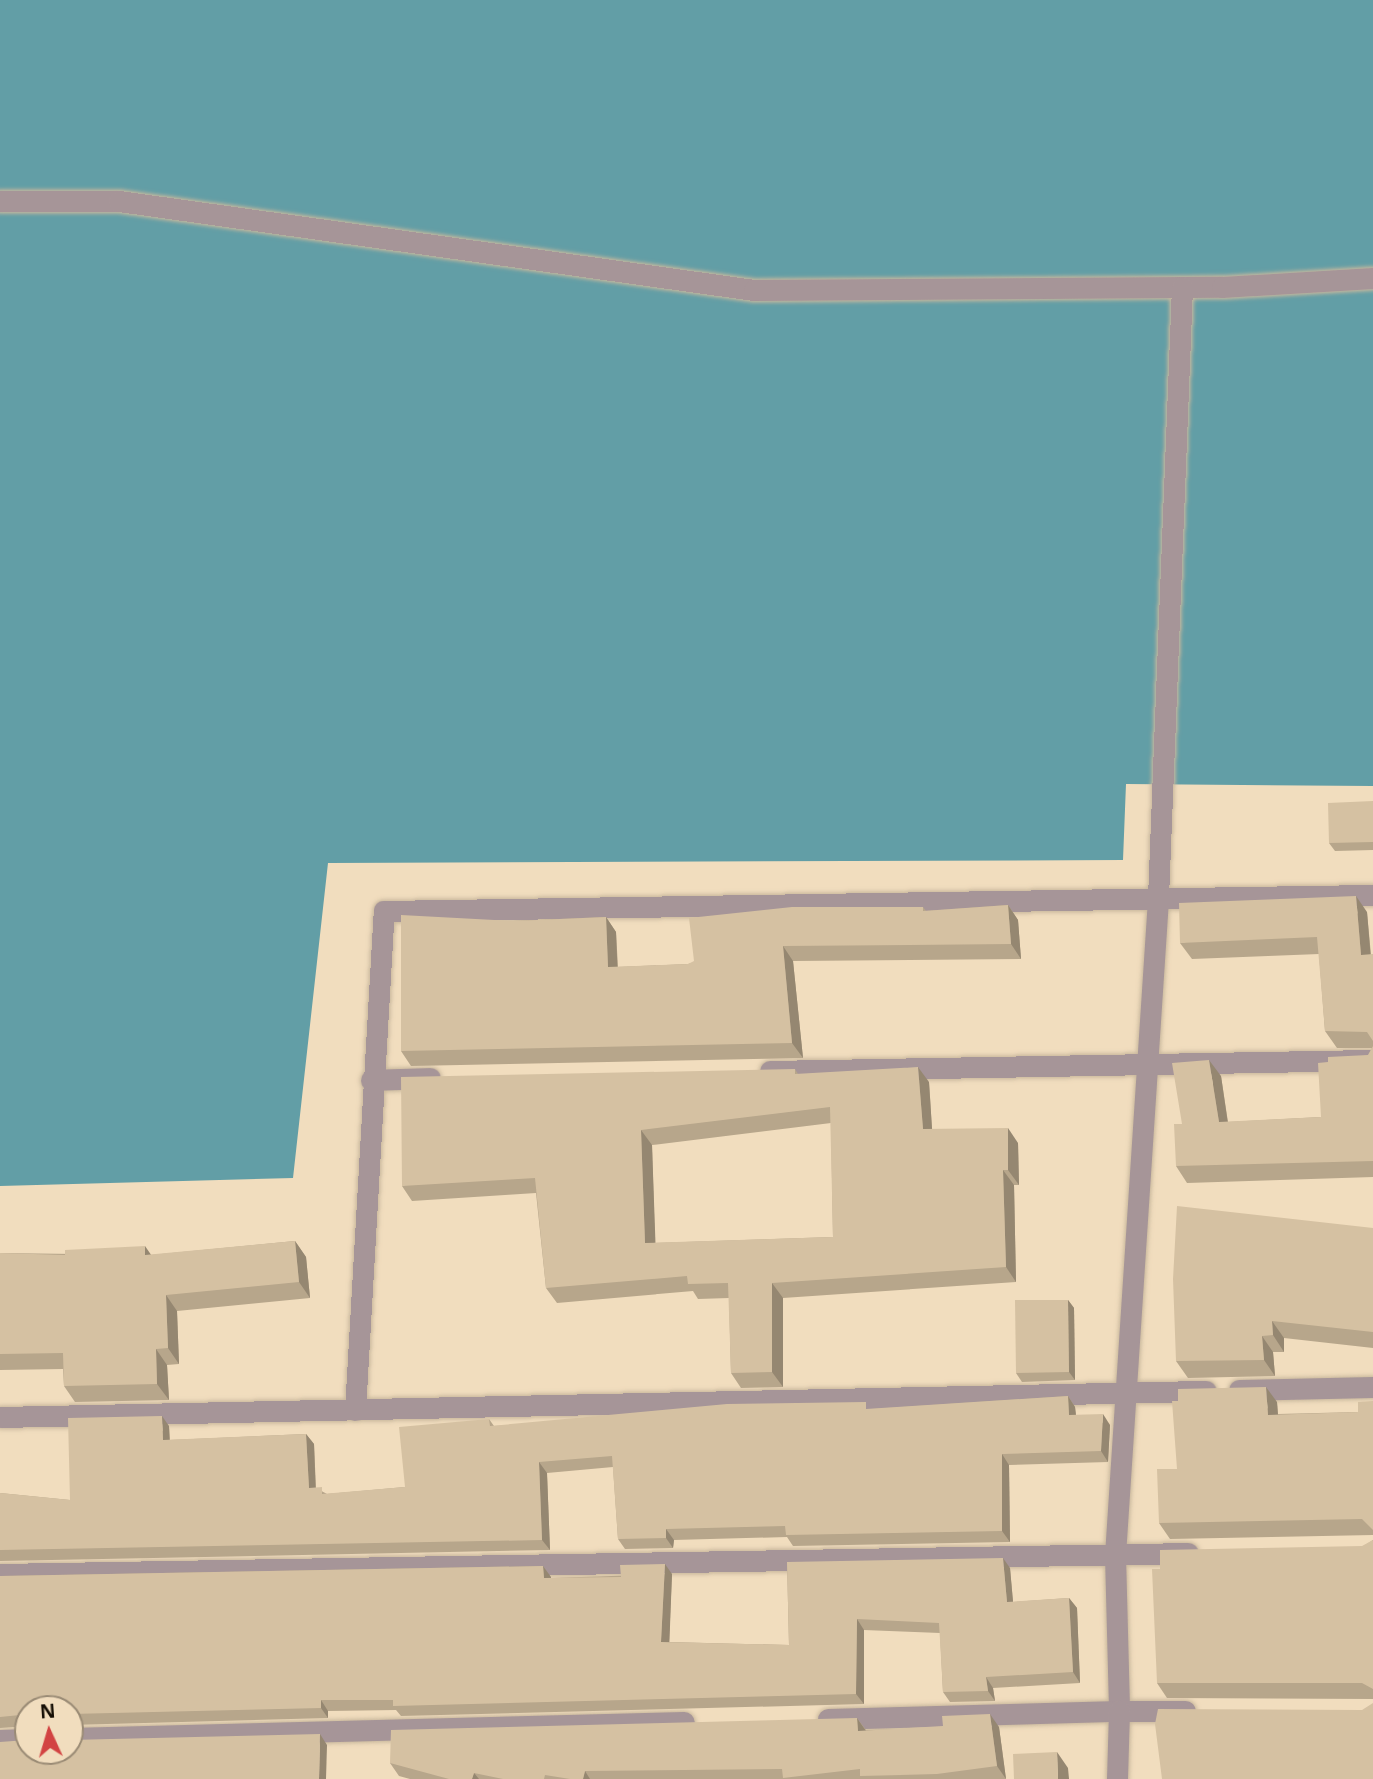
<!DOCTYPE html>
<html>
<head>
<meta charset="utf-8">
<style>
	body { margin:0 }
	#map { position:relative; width:1373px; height:1779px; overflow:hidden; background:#f1ddbe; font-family:"Noto Sans",sans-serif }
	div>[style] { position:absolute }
	.water>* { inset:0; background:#629ea6 }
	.roads { filter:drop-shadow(0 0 2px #c9b89d) drop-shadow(0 0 2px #c9b89d) }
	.minor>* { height:21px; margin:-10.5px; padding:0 10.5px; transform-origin:10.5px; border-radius:10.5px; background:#a69598 }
	.wall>* { inset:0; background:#b7a68b }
	.shaded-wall>* { inset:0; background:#958771 }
	.building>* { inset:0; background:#d5c1a2 }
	span { translate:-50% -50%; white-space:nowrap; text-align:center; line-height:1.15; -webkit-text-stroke:7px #f1ddbe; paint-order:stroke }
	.north { position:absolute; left:14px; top:1695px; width:70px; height:70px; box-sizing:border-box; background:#f1ddbe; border:2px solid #998a74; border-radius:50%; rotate:356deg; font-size:19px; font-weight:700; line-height:28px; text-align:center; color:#150e04 }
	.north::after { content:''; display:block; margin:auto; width:24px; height:32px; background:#d24342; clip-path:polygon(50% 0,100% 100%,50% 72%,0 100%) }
</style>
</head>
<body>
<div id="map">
	<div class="water">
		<div style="clip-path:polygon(0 0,1373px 0,1373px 786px,1126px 784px,1123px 860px,328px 863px,293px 1178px,0 1186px)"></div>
	</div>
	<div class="roads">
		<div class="minor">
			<div style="left:0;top:201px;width:119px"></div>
			<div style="left:119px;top:201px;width:641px;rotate:7.98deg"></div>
			<div style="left:754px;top:290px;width:468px;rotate:-0.4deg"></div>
			<div style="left:1222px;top:287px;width:151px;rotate:-3.4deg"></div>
			<div style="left:1182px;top:287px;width:612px;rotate:92.25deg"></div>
			<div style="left:1158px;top:899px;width:657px;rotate:93.75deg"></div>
			<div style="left:1115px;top:1555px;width:156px;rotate:88.5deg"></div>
			<div style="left:1119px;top:1711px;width:66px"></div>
			<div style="left:770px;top:1071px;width:603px;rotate:-1.05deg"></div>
			<div style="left:371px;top:1080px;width:59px;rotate:-1.9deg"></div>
			<div style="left:1239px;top:1390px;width:134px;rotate:-1.3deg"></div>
			<div style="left:355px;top:1410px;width:500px;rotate:-86.7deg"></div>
			<div style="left:384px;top:911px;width:989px;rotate:-0.93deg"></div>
			<div style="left:0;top:1417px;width:1206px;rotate:-1.24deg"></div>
			<div style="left:0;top:1574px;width:1188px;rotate:-1.01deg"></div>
			<div style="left:828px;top:1719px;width:291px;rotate:-1.6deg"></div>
			<div style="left:1119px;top:1711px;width:68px;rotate:91.7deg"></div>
			<div style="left:70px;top:1738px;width:614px;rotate:-1.49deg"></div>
			<div style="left:0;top:1740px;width:28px;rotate:-2deg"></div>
		</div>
	</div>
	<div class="wall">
		<div style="clip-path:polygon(1373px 801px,1373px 850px,1335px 851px,1329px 843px)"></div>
		<div style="clip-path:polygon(1008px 905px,1018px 920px,1021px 959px,793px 961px,803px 1058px,411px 1066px,401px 1051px,513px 921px,606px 917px,616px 932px,618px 967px,688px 964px,923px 907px,926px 911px)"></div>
		<div style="clip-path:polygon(1367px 912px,1371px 955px,1373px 954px,1373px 1177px,1187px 1183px,1176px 1166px,1182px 1124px,1221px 1076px,1228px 1122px,1321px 1117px,1328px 1062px,1368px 1055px,1372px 1048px,1337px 1048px,1325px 1031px,1319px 954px,1192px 959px,1180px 943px)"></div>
		<div style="clip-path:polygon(evenodd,795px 1069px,798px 1074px,929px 1082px,932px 1129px,1018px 1143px,1019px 1185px,1014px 1185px,1016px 1282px,783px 1298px,783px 1387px,741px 1388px,731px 1373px,729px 1298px,698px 1299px,693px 1291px,557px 1303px,546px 1288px,536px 1193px,412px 1201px,402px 1186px,795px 1069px,831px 1123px,833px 1237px,655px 1243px,652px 1145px,831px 1123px)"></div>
		<div style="clip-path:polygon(1373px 1228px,1373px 1348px,1284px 1338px,1284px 1352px,1273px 1352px,1275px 1376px,1188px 1378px,1176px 1361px)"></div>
		<div style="clip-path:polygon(295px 1241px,306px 1257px,310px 1298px,177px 1311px,179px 1364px,167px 1365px,169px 1400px,75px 1402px,64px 1386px,63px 1369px,0 1370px,0 1253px,151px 1255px)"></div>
		<div style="clip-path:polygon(1068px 1300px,1074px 1308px,1075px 1380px,1022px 1382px,1016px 1373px)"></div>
		<div style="clip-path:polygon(1068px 1396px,1075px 1407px,1076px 1415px,1110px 1425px,1108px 1462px,1009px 1465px,1010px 1542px,793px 1546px,787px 1537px,674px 1540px,673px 1548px,625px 1549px,618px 1539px,613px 1467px,547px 1473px,550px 1550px,0 1561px,0 1493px,70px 1500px,169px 1426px,170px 1440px,306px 1434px,314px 1444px,316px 1488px,327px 1494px,405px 1487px,489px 1419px,494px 1426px,871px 1409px)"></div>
		<div style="clip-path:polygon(1373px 1401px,1373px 1535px,1170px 1539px,1159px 1523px,1177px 1469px,1277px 1402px,1278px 1414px,1358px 1412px)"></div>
		<div style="clip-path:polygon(1373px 1540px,1373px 1699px,1167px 1698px,1157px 1683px)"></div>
		<div style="clip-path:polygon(787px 1562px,1010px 1568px,1013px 1602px,1069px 1598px,1077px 1608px,1080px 1683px,993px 1688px,995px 1701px,950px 1702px,943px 1692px,940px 1633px,864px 1630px,864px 1704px,401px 1716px,396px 1710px,328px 1711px,328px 1718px,70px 1725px,70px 1709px,28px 1709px,28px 1726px,0 1728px,0 1576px,543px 1566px,551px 1578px,672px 1574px,669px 1642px,789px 1645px)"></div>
		<div style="clip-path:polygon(857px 1718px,866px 1730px,999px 1727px,1006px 1779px,410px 1779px,399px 1776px,390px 1763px)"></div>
	</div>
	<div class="shaded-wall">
		<div style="clip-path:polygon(1356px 896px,1367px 912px,1372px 972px,1361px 955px)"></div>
		<div style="clip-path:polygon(1008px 905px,1018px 920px,1021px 959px,1011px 944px)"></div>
		<div style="clip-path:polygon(606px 917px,616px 932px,618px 982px,608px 967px)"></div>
		<div style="clip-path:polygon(783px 946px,793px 961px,803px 1058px,792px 1043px)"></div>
		<div style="clip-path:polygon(1209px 1060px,1221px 1076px,1230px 1138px,1219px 1122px)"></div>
		<div style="clip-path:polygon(918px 1067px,929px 1082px,933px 1144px,923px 1129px)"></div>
		<div style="clip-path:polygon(1008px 1128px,1018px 1143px,1019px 1185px,1008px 1170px)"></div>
		<div style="clip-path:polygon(641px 1130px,652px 1145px,656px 1258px,645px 1243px)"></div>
		<div style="clip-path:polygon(1003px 1170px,1014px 1185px,1016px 1282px,1006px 1267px)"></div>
		<div style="clip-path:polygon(295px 1241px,306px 1257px,310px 1298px,299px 1282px)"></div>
		<div style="clip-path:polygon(145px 1246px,156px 1262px,145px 1255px)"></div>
		<div style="clip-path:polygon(772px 1283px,783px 1298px,783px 1387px,772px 1372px)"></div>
		<div style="clip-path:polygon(166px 1295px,177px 1311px,179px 1364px,168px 1348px)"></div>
		<div style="clip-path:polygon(1068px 1300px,1074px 1308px,1075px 1380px,1069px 1372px)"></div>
		<div style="clip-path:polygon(1272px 1321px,1284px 1338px,1284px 1352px,1273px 1335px)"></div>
		<div style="clip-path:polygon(1262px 1336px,1273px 1352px,1275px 1376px,1264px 1360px)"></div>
		<div style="clip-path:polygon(156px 1349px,167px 1365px,169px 1400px,157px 1384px)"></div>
		<div style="clip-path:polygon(1266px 1387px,1277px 1402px,1279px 1430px,1268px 1415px)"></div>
		<div style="clip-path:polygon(1068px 1396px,1075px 1407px,1077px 1425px,1069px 1415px)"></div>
		<div style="clip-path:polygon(1103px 1414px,1110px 1425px,1108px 1462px,1101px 1451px)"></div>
		<div style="clip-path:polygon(162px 1416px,169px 1426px,170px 1451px,163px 1440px)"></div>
		<div style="clip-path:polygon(306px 1434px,314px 1444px,316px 1499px,309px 1488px)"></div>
		<div style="clip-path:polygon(1002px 1454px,1009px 1465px,1010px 1542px,1002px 1531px)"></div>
		<div style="clip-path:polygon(539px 1462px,547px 1473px,550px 1550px,542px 1540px)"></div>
		<div style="clip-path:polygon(666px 1529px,674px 1540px,673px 1548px,666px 1538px)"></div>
		<div style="clip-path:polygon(1003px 1558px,1010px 1568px,1014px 1613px,1007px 1602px)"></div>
		<div style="clip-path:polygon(665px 1564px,672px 1574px,669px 1652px,661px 1642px)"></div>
		<div style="clip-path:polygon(543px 1566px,551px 1577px,551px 1589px,544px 1578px)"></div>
		<div style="clip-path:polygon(1069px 1598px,1077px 1608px,1080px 1683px,1073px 1672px)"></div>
		<div style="clip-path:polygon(857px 1619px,864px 1630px,864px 1704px,856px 1694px)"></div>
		<div style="clip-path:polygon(986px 1677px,993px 1688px,995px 1701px,988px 1691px)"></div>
		<div style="clip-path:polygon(321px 1700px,328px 1711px,328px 1718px,321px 1708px)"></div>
		<div style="clip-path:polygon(990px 1714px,999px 1727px,1006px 1779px,997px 1766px)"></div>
		<div style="clip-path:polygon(857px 1718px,866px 1731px,858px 1731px)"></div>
		<div style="clip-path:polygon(320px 1734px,327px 1745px,326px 1779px,319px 1779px)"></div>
		<div style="clip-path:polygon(1057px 1752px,1068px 1768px,1069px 1779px,1058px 1779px)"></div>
		<div style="clip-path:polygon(585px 1771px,590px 1779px,583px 1779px)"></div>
		<div style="clip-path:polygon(474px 1773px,479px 1779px,472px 1779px)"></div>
	</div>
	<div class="building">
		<div style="clip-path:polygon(1373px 801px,1373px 842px,1329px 843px,1328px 803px)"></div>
		<div style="clip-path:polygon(1356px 896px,1361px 955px,1373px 954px,1373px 1041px,1367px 1032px,1325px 1031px,1317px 937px,1180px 943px,1179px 903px)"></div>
		<div style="clip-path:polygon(1008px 905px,1011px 944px,783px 946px,792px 1043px,401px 1051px,401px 915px,513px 921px,606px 917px,608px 967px,688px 964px,694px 961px,689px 918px,792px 907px,923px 907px,923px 911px)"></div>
		<div style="clip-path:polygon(1373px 1046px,1373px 1161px,1176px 1166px,1174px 1124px,1182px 1124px,1172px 1063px,1209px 1060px,1219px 1122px,1321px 1117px,1318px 1063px,1328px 1062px,1328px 1057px,1368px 1055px)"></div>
		<div style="clip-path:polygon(evenodd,918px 1067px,923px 1129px,1008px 1128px,1008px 1170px,1003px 1170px,1006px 1267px,772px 1283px,772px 1372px,731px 1373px,728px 1283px,688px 1284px,687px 1276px,546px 1288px,535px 1178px,402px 1186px,401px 1077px,795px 1069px,795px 1074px,918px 1067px,830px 1107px,833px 1237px,645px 1243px,641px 1130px,830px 1107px)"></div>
		<div style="clip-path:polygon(1177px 1206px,1373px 1228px,1373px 1332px,1272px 1321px,1273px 1335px,1262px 1336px,1264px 1360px,1176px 1361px,1173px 1279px)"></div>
		<div style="clip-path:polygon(295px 1241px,299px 1282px,166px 1295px,168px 1348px,156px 1349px,157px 1384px,64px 1386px,63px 1353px,0 1354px,0 1253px,65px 1255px,65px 1250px,145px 1246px,145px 1255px)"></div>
		<div style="clip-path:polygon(1015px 1300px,1068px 1300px,1069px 1372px,1016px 1373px)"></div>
		<div style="clip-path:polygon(1266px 1387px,1268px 1415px,1358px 1412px,1358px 1402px,1373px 1401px,1373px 1530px,1362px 1519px,1159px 1523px,1157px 1469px,1177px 1469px,1172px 1401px,1178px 1401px,1178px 1389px)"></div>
		<div style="clip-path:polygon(1068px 1396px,1069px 1415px,1103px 1414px,1101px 1451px,1002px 1454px,1002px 1531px,786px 1535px,785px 1526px,666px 1529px,666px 1538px,618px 1539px,612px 1456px,539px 1462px,542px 1540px,0 1550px,0 1493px,70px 1500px,68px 1418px,162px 1416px,163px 1440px,306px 1434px,309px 1488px,322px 1487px,322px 1494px,405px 1487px,399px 1427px,489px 1419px,490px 1426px,727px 1404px,866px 1402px,866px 1409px)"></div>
		<div style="clip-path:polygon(1373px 1540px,1373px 1689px,1362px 1683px,1157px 1683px,1152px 1569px,1160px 1569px,1160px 1550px,1362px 1546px)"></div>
		<div style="clip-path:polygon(1003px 1558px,1007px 1602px,1069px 1598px,1073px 1672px,986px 1677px,988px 1691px,943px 1692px,939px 1623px,857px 1619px,856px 1694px,393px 1706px,393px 1700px,321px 1700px,321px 1708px,70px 1714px,70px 1709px,28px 1709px,28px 1719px,20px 1715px,0 1717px,0 1576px,543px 1566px,544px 1578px,621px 1577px,620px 1565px,665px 1564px,661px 1642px,789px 1645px,787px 1562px)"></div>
		<div style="clip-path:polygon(1373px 1703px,1373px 1779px,1162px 1779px,1155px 1724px,1158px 1709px,1362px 1710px)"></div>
		<div style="clip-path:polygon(990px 1714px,997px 1766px,937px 1774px,860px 1776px,860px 1769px,783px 1778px,782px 1769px,585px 1771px,583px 1779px,570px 1779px,545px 1775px,544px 1779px,503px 1779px,474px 1773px,472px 1779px,449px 1779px,390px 1763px,391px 1730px,857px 1718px,858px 1731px,943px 1726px,942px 1716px)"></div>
		<div style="clip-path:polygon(320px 1734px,319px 1779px,0 1779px,0 1742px,27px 1740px,28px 1738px,28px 1751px,70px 1751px,70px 1740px)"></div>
		<div style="clip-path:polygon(1057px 1752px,1058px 1779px,1014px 1779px,1013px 1754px)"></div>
	</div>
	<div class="north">N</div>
</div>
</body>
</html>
